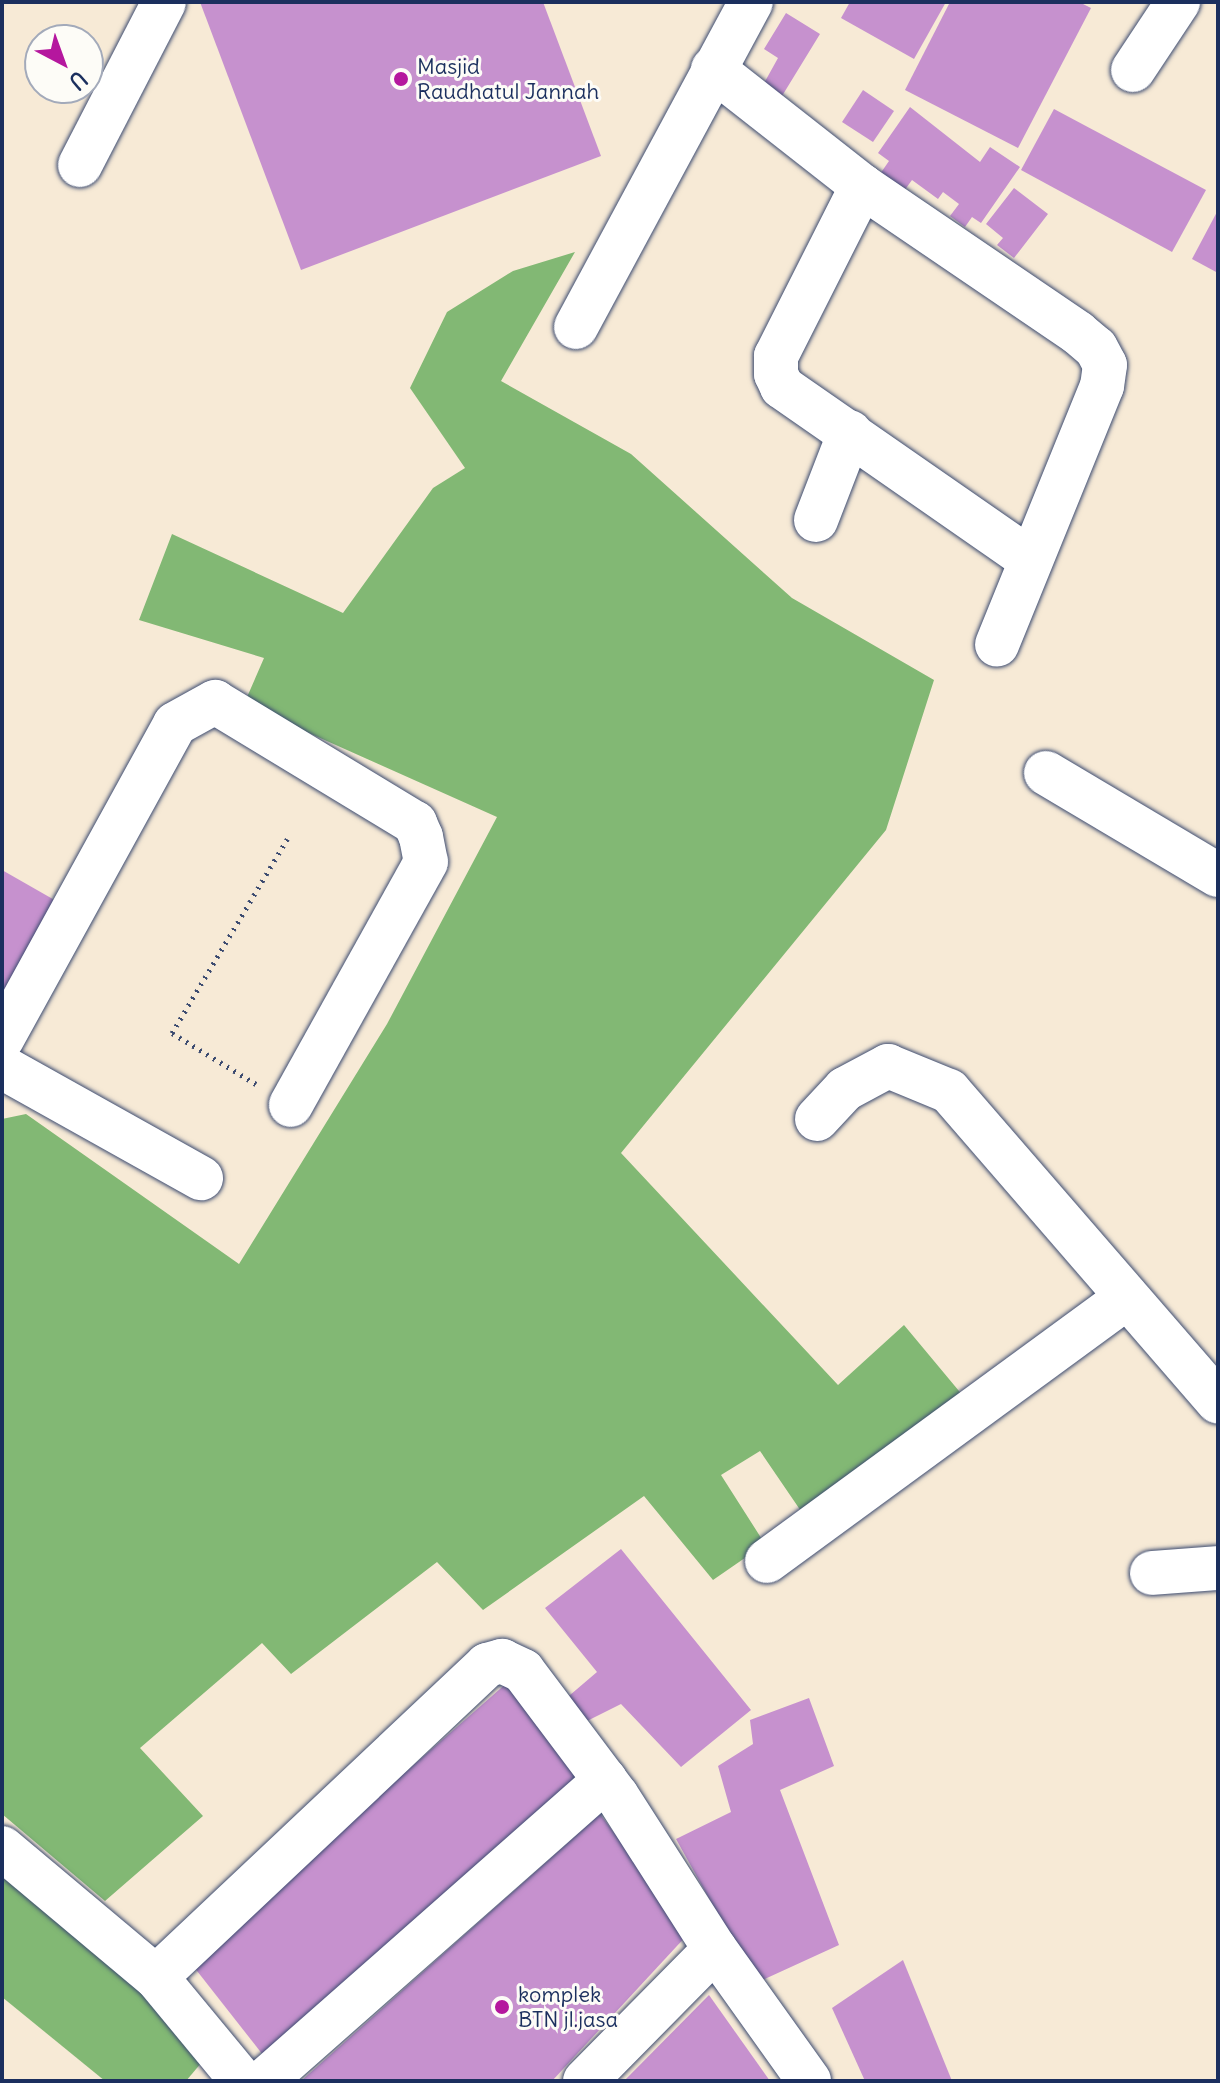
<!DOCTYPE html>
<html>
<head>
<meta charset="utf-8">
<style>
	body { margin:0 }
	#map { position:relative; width:1220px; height:2083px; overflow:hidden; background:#f7ead6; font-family:Delius,sans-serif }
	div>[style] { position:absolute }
	.forest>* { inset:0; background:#82b874 }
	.building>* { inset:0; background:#c691ce }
	.path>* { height:5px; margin-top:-2.5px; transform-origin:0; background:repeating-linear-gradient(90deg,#3c4b70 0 2px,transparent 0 8px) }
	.roads { filter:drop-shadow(0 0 2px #3c4b70) drop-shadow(0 0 2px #3c4b70) }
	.minor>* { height:44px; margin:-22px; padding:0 22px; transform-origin:22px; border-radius:22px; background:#fff }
	.dots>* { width:22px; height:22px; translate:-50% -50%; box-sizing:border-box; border:4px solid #fdfcf7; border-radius:50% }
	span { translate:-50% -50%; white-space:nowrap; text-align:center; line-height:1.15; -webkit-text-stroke:6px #fdfcf7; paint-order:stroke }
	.poi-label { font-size:22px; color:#1b2f5e }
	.left { translate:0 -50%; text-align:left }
	.frame { position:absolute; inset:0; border:4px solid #1b2f5e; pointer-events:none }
	.north { position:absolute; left:24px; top:24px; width:80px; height:80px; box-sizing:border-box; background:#fdfcf7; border:2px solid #a3aaba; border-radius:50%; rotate:139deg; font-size:22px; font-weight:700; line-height:32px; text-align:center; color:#1b2f5e }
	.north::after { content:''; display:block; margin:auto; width:28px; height:36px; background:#b5179e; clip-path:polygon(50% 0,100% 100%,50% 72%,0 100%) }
</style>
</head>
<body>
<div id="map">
	<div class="forest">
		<div style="clip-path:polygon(575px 252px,501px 381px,631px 454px,792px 598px,934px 680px,886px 830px,621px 1153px,838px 1385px,904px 1325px,964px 1397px,805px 1517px,760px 1451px,721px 1475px,765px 1544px,713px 1580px,644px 1496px,483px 1610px,437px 1562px,291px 1674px,262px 1643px,140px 1748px,203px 1816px,105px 1901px,2px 1814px,2px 1119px,26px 1114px,239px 1264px,387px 1024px,497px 817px,244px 704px,264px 658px,139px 620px,172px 534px,343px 613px,433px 488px,465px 468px,410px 388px,447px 312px,513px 271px)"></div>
		<div style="clip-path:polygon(9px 1873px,133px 1976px,202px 2062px,186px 2081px,105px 2081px,2px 1997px,2px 1883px)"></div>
	</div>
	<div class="building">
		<div style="clip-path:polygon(200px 2px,543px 2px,601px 156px,301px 270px)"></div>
		<div style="clip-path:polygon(850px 2px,946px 2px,914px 59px,841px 18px)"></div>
		<div style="clip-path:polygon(950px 2px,1079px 2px,1091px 8px,1018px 148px,905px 90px)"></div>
		<div style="clip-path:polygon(786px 13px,820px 34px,782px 96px,763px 85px,778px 58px,764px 49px)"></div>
		<div style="clip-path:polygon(863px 90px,894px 111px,873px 142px,842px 122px)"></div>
		<div style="clip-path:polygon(910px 107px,980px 162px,990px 147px,1020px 167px,981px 223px,972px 217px,965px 227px,950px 216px,959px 204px,943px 192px,938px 199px,912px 180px,904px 191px,880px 174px,889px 161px,878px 153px)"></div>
		<div style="clip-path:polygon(1054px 109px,1206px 190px,1172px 252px,1021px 170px)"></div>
		<div style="clip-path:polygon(1014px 188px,1048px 214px,1014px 258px,997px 245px,1003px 238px,986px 224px)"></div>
		<div style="clip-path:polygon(1218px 210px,1218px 273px,1192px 259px)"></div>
		<div style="clip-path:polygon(2px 870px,58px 902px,2px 995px)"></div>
		<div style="clip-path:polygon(621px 1549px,751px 1710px,681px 1767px,621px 1704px,581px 1724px,563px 1701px,597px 1672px,545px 1608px)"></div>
		<div style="clip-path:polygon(509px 1681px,585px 1781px,263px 2055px,190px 1962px)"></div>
		<div style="clip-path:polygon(809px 1698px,834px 1766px,780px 1790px,839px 1945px,756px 1983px,676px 1839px,731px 1812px,718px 1766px,753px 1744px,750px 1720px)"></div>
		<div style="clip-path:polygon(600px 1814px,689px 1933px,552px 2081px,301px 2081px)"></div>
		<div style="clip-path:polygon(903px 1960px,952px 2081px,865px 2081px,832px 2008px)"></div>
		<div style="clip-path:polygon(709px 1995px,770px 2081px,624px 2081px)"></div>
	</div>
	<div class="path">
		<div style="left:256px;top:1084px;width:98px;rotate:-148.7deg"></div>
		<div style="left:172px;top:1033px;width:226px;rotate:-59.3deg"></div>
	</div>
	<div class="roads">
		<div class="minor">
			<div style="left:713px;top:69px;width:189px;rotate:38.1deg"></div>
			<div style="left:862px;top:186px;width:261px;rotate:34.2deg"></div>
			<div style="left:1078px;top:333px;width:23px;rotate:40deg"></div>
			<div style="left:1096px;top:348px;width:19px;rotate:62deg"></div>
			<div style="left:1105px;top:365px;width:21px;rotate:98deg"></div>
			<div style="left:1102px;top:386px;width:279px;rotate:112.1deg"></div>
			<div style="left:1133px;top:70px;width:82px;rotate:-56.5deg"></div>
			<div style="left:80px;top:165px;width:183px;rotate:-62.7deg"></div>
			<div style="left:862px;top:186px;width:191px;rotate:116.8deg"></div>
			<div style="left:776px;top:356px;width:18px;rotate:90deg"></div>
			<div style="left:776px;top:374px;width:14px;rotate:65deg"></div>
			<div style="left:782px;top:387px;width:303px;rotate:34.8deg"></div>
			<div style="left:576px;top:327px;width:369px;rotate:-61.7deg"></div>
			<div style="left:816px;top:520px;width:94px;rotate:-68.9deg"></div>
			<div style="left:1046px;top:773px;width:200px;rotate:30.7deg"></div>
			<div style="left:2px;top:1039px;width:359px;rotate:-61.2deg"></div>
			<div style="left:175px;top:724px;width:46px;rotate:-28.8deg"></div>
			<div style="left:215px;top:702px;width:234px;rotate:31.2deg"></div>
			<div style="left:415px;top:823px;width:15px;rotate:67deg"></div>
			<div style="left:421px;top:837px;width:25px;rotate:79deg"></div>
			<div style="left:426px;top:862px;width:278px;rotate:119.1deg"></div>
			<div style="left:2px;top:1067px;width:228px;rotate:29.2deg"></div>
			<div style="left:817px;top:1119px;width:41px;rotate:-47deg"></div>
			<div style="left:845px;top:1089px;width:49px;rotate:-28.1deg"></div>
			<div style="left:888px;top:1066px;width:66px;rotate:22.3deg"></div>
			<div style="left:949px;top:1091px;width:411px;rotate:49.1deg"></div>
			<div style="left:767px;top:1561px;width:446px;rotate:-36.2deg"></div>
			<div style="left:1152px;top:1573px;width:66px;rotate:-4.3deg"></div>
			<div style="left:2px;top:1848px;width:201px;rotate:40deg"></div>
			<div style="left:156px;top:1977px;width:135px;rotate:50.4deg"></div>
			<div style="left:156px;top:1977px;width:455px;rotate:-43.3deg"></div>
			<div style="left:487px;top:1665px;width:16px;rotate:-15deg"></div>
			<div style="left:502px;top:1661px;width:23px;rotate:25deg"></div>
			<div style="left:523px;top:1671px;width:156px;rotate:53.1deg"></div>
			<div style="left:617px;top:1796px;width:182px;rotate:57.4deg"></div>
			<div style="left:715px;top:1949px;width:162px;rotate:54.5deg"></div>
			<div style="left:264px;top:2081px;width:455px;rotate:-41.4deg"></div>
			<div style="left:585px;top:2081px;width:185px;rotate:-45.4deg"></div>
		</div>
	</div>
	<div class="dots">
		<div style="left:401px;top:79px;background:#b5179e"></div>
		<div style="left:502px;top:2007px;background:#b5179e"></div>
	</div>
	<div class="poi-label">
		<span class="left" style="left:417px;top:79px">Masjid<br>Raudhatul Jannah</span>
		<span class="left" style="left:518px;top:2007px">komplek<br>BTN jl.jasa</span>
	</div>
	<div class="frame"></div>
	<div class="north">U</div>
</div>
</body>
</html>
